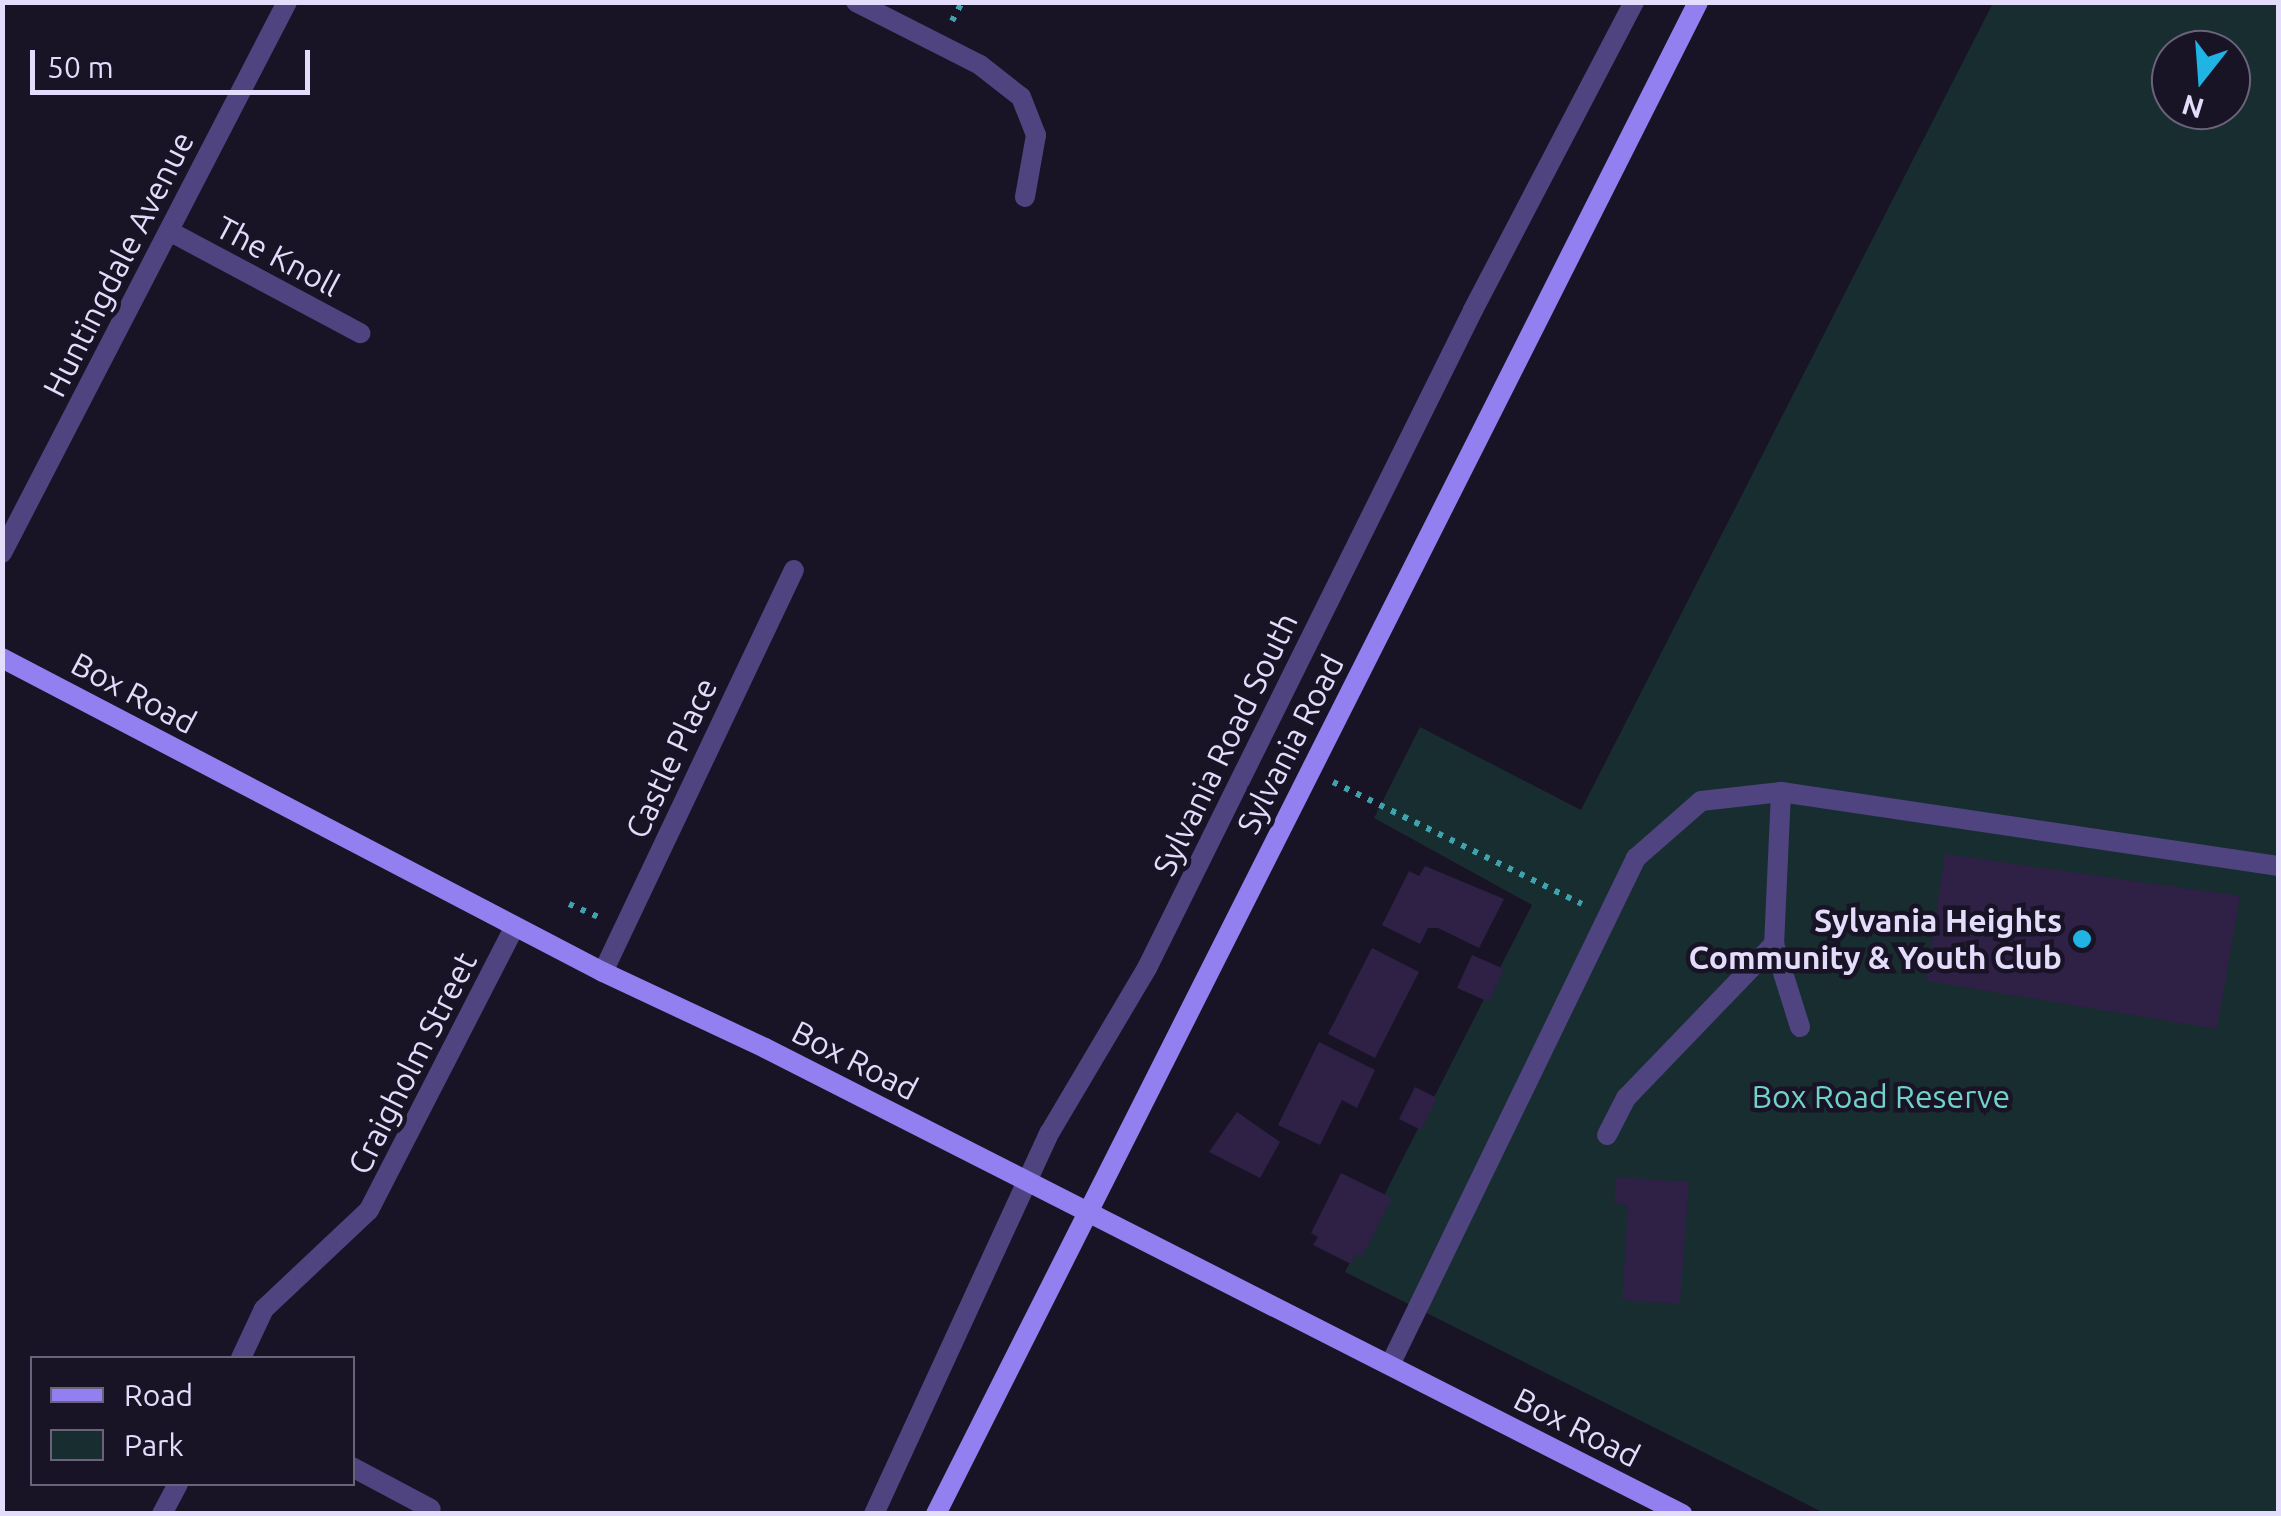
<!DOCTYPE html>
<html>
<head>
<meta charset="utf-8">
<style>
	body { margin:0 }
	#map { position:relative; width:2281px; height:1516px; overflow:hidden; background:#191326; font-family:Ubuntu,sans-serif }
	div>[style] { position:absolute }
	.green>* { inset:0; background:#172d30 }
	.building>* { inset:0; background:#2e2145 }
	.path>* { height:6px; margin-top:-3px; transform-origin:0; background:repeating-linear-gradient(90deg,#3fa3ad 0 5px,transparent 0 13px) }
	.lane>* { height:20px; margin:-10px; padding:0 10px; transform-origin:10px; border-radius:10px; background:#4f4480 }
	.street>* { height:20px; margin:-10px; padding:0 10px; transform-origin:10px; border-radius:10px; background:#4f4480 }
	.secondary>* { height:20px; margin:-10px; padding:0 10px; transform-origin:10px; border-radius:10px; background:#927ff0 }
	.dots>* { width:28px; height:28px; translate:-50% -50%; box-sizing:border-box; border:5px solid #191326; border-radius:50% }
	span { translate:-50% -50%; white-space:nowrap; text-align:center; line-height:1.15; -webkit-text-stroke:9px #191326; paint-order:stroke }
	.street-label { font-size:32px; color:#e4dcfb }
	.poi-label { font-size:32px; color:#e4dcfb; font-weight:700 }
	.right { translate:-100% -50%; text-align:right }
	.park-label { font-size:32px; color:#70d3c9 }
	.frame { position:absolute; inset:0; border:5px solid #e4dcfb; pointer-events:none }
	.legend { position:absolute; left:30px; top:1356px; width:325px; height:130px; box-sizing:border-box; background:#191326; border:2px solid #6a637b; margin:0; padding:12px 18px; list-style:none; font-size:30px; color:#e4dcfb }
	.legend li { display:flex; align-items:center; gap:20px; height:50px }
	.legend b { width:50px; border:2px solid #6a637b }
	.north { position:absolute; left:2151px; top:30px; width:100px; height:100px; box-sizing:border-box; background:#191326; border:2px solid #6a637b; border-radius:50%; rotate:197deg; font-size:28px; font-weight:700; line-height:40px; text-align:center; color:#e4dcfb }
	.north::after { content:''; display:block; margin:auto; width:35px; height:45px; background:#1fb4e4; clip-path:polygon(50% 0,100% 100%,50% 72%,0 100%) }
	.scale { position:absolute; left:30px; top:50px; width:280px; height:45px; box-sizing:border-box; border:5px solid #e4dcfb; border-top:0; padding-left:12px; font-size:30px; line-height:35px; white-space:nowrap; color:#e4dcfb; -webkit-text-stroke:8px #191326; paint-order:stroke }
</style>
</head>
<body>
<div id="map">
	<div class="green">
		<div style="clip-path:polygon(evenodd,1993px 3px,2278px 3px,2278px 1513px,1824px 1513px,1345px 1272px,1532px 905px,1374px 818px,1420px 727px,1581px 810px,1993px 3px,2171px 50px,2231px 50px,2231px 110px,2171px 110px,2171px 50px)"></div>
	</div>
	<div class="building">
		<div style="clip-path:polygon(1945px 854px,2240px 896px,2217px 1029px,1926px 981px)"></div>
		<div style="clip-path:polygon(1425px 866px,1504px 899px,1479px 948px,1438px 928px,1428px 928px,1420px 944px,1382px 925px,1409px 871px,1419px 876px)"></div>
		<div style="clip-path:polygon(1372px 948px,1419px 972px,1375px 1058px,1328px 1034px)"></div>
		<div style="clip-path:polygon(1472px 955px,1504px 969px,1489px 1002px,1457px 988px)"></div>
		<div style="clip-path:polygon(1319px 1042px,1375px 1070px,1357px 1108px,1342px 1100px,1320px 1145px,1278px 1125px)"></div>
		<div style="clip-path:polygon(1415px 1087px,1437px 1098px,1421px 1130px,1399px 1119px)"></div>
		<div style="clip-path:polygon(1237px 1112px,1280px 1142px,1260px 1178px,1209px 1152px)"></div>
		<div style="clip-path:polygon(1341px 1173px,1392px 1198px,1362px 1257px,1355px 1254px,1351px 1264px,1313px 1245px,1318px 1237px,1311px 1233px)"></div>
		<div style="clip-path:polygon(1616px 1177px,1689px 1182px,1680px 1304px,1622px 1300px,1628px 1205px,1614px 1204px)"></div>
	</div>
	<div class="path">
		<div style="left:952px;top:21px;width:21px;rotate:-62deg"></div>
		<div style="left:1333px;top:782px;width:277px;rotate:26.1deg"></div>
		<div style="left:569px;top:904px;width:34px;rotate:24deg"></div>
	</div>
	<div class="lane">
		<div style="left:1781px;top:792px;width:502px;rotate:8.47deg"></div>
		<div style="left:1607px;top:1135px;width:42px;rotate:-62.8deg"></div>
		<div style="left:1626px;top:1098px;width:214px;rotate:-46.1deg"></div>
		<div style="left:1390px;top:1365px;width:564px;rotate:-64.12deg"></div>
		<div style="left:1636px;top:858px;width:86px;rotate:-41.2deg"></div>
		<div style="left:1701px;top:801px;width:81px;rotate:-6.4deg"></div>
		<div style="left:1781px;top:792px;width:152px;rotate:92.6deg"></div>
		<div style="left:1774px;top:944px;width:87px;rotate:72.6deg"></div>
	</div>
	<div class="street">
		<div style="left:856px;top:2px;width:139px;rotate:26.9deg"></div>
		<div style="left:980px;top:65px;width:52px;rotate:38deg"></div>
		<div style="left:1021px;top:97px;width:41px;rotate:68.5deg"></div>
		<div style="left:1036px;top:135px;width:63px;rotate:100.1deg"></div>
		<div style="left:169px;top:231px;width:217px;rotate:28.1deg"></div>
		<div style="left:2px;top:553px;width:620px;rotate:-62.65deg"></div>
		<div style="left:603px;top:972px;width:445px;rotate:-64.6deg"></div>
		<div style="left:241px;top:1358px;width:54px;rotate:-64.9deg"></div>
		<div style="left:264px;top:1309px;width:144px;rotate:-43.3deg"></div>
		<div style="left:369px;top:1210px;width:319px;rotate:-62.8deg"></div>
		<div style="left:352px;top:1467px;width:89px;rotate:28deg"></div>
		<div style="left:162px;top:1514px;width:34px;rotate:-62deg"></div>
		<div style="left:874px;top:1514px;width:421px;rotate:-65.3deg"></div>
		<div style="left:1050px;top:1132px;width:191px;rotate:-59.4deg"></div>
		<div style="left:1147px;top:968px;width:734px;rotate:-63.64deg"></div>
		<div style="left:1473px;top:310px;width:348px;rotate:-62.4deg"></div>
	</div>
	<div class="secondary">
		<div style="left:2px;top:658px;width:678px;rotate:27.59deg"></div>
		<div style="left:603px;top:972px;width:179px;rotate:25.1deg"></div>
		<div style="left:765px;top:1048px;width:1029px;rotate:26.94deg"></div>
		<div style="left:936px;top:1514px;width:1693px;rotate:-63.25deg"></div>
	</div>
	<div class="dots">
		<div style="left:2082px;top:939px;background:#1fb4e4"></div>
	</div>
	<div class="street-label">
		<span style="left:278px;top:256px;rotate:28deg">The Knoll</span>
		<span style="left:118px;top:264px;rotate:-63deg">Huntingdale Avenue</span>
		<span style="left:134px;top:693px;rotate:28deg">Box Road</span>
		<span style="left:1225px;top:744px;rotate:-64deg">Sylvania Road South</span>
		<span style="left:1290px;top:744px;rotate:-63deg">Sylvania Road</span>
		<span style="left:671px;top:758px;rotate:-65deg">Castle Place</span>
		<span style="left:855px;top:1060px;rotate:27deg">Box Road</span>
		<span style="left:412px;top:1063px;rotate:-63deg">Craigholm Street</span>
		<span style="left:1577px;top:1427px;rotate:27deg">Box Road</span>
	</div>
	<div class="poi-label">
		<span class="right" style="left:2062px;top:939px">Sylvania Heights<br>Community &amp; Youth Club</span>
	</div>
	<div class="park-label">
		<span style="left:1881px;top:1096px">Box Road Reserve</span>
	</div>
	<div class="frame"></div>
	<ul class="legend">
	<li><b style="height:12px;background:#927ff0"></b>Road</li>
	<li><b style="height:28px;background:#172d30"></b>Park</li>
	</ul>
	<div class="north">N</div>
	<div class="scale">50 m</div>
</div>
</body>
</html>
